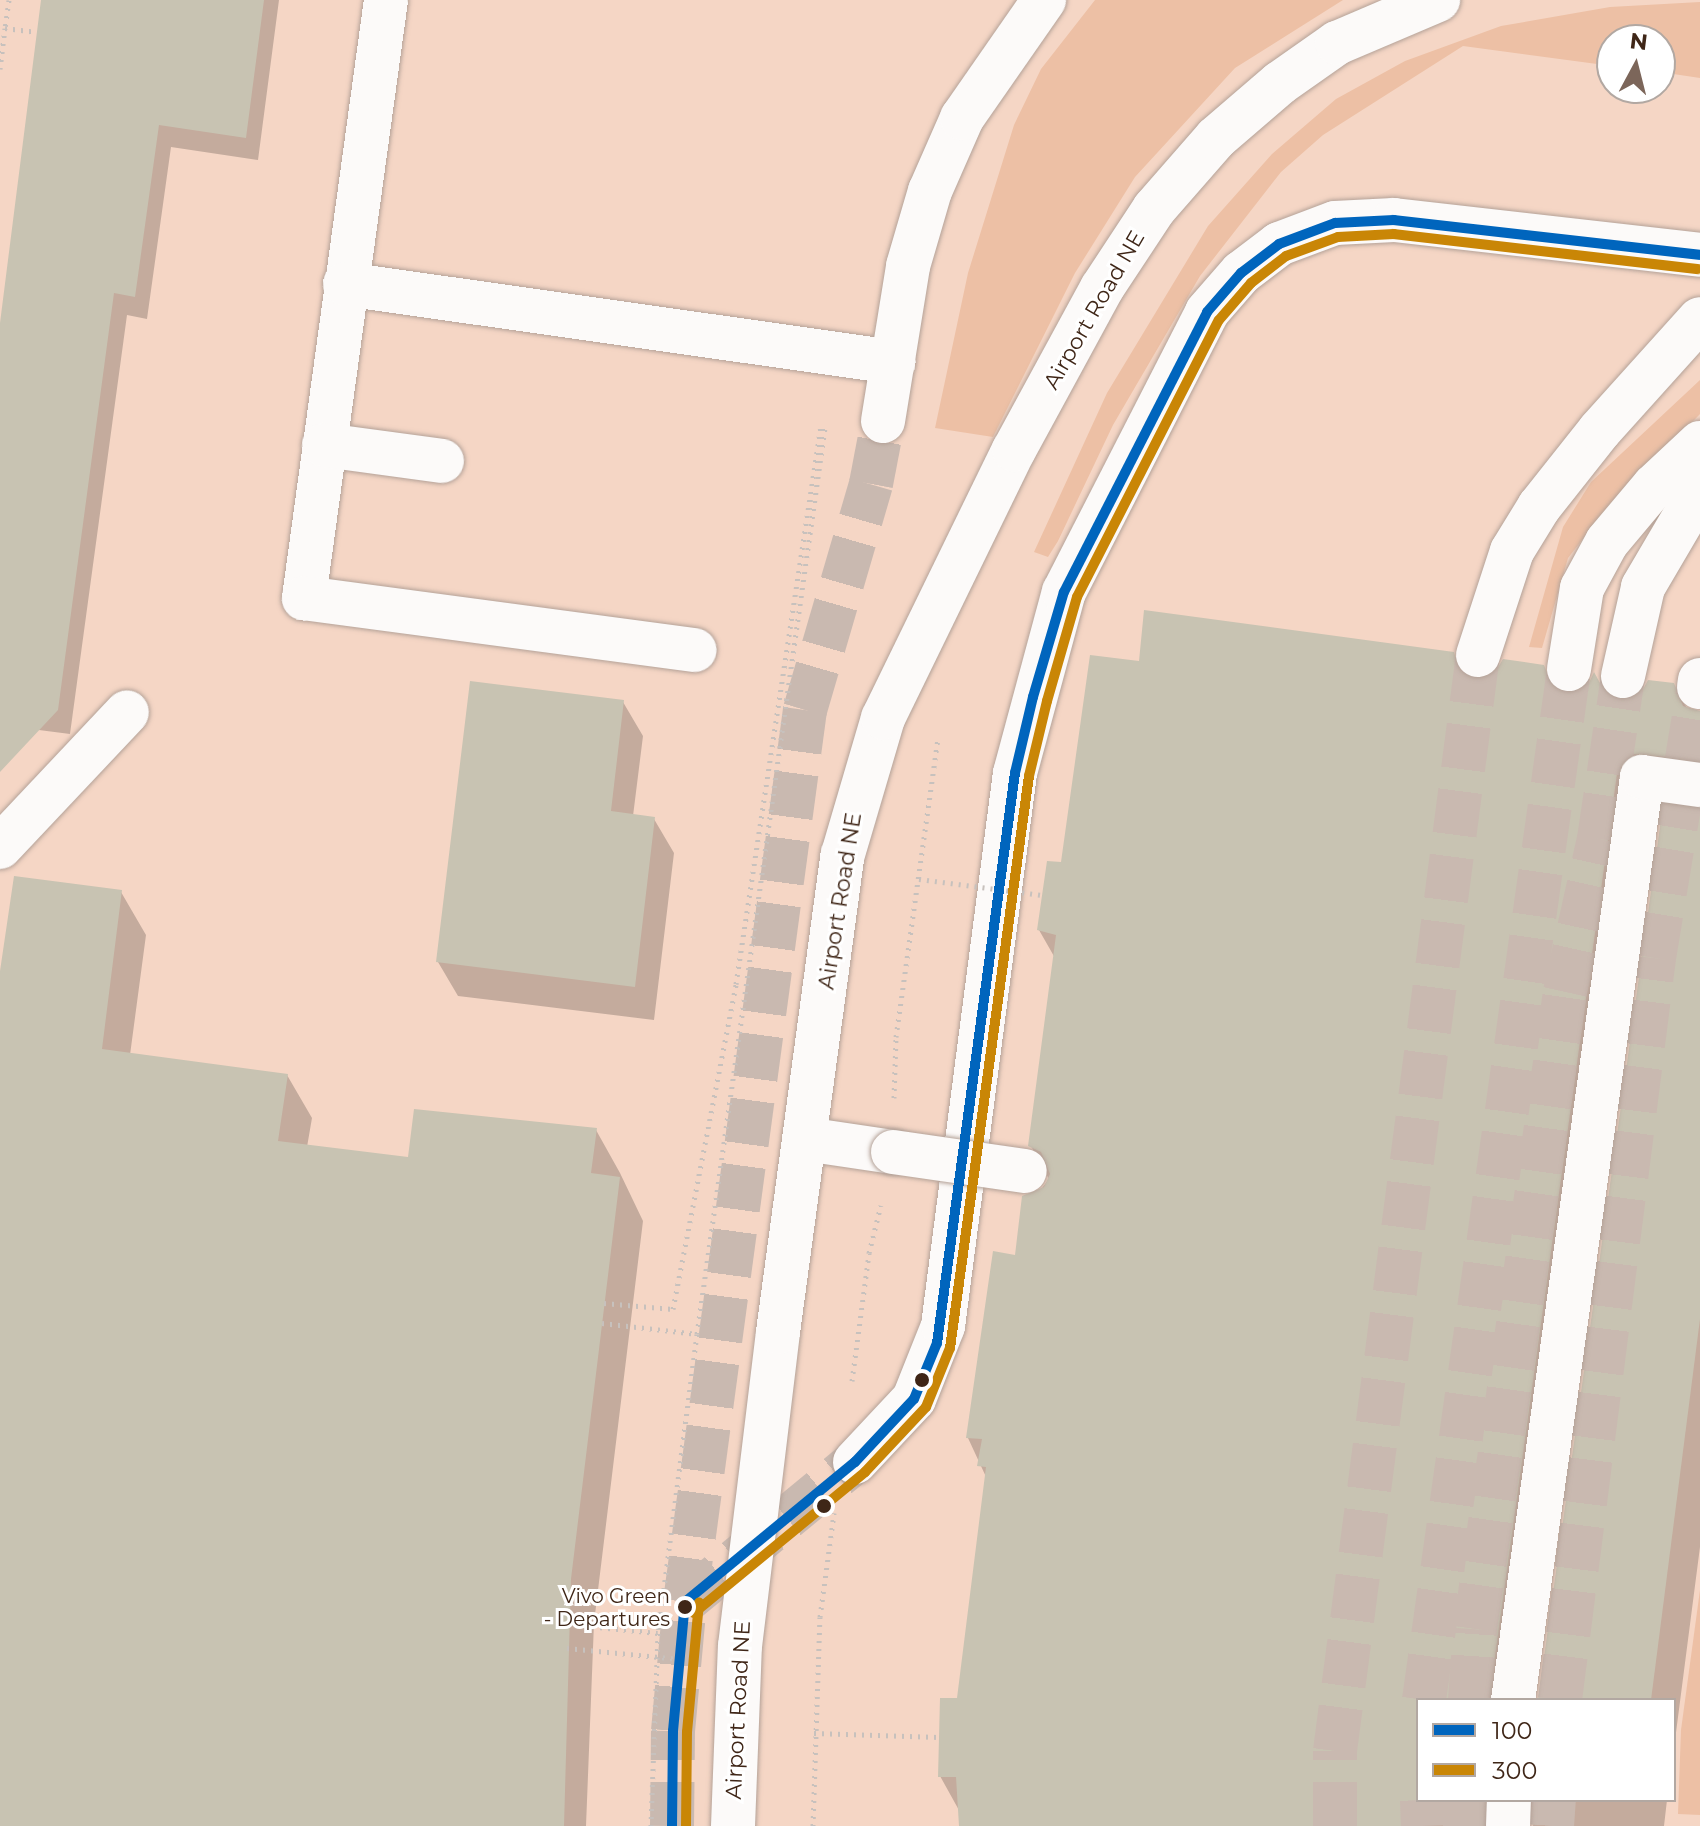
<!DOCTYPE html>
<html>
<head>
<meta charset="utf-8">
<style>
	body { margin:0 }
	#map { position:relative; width:1700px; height:1826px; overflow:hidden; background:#ecded6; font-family:Montserrat,sans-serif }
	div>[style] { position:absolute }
	.built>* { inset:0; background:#f5d6c5 }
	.green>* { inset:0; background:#edc0a5 }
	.shadow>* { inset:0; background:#0003 }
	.building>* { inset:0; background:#c8c3b2 }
	.minor-tunnel>* { height:44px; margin-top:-22px; transform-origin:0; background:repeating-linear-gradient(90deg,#c9b9b0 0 44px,transparent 0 66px) }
	.major-tunnel>* { height:44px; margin-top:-22px; transform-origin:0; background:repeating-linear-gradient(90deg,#c9b9b0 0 44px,transparent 0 66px) }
	.path>* { height:5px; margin-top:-2.5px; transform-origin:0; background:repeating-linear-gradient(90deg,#c7c1bd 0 2px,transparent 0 8px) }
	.roads { filter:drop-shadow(0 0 2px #b4a298) drop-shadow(0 0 2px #b4a298) }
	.minor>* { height:44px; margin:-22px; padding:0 22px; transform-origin:22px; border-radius:22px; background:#fcfaf9 }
	.major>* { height:44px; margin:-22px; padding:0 22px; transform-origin:22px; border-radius:22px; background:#fcfaf9 }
	.path-bridge>* { height:5px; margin-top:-2.5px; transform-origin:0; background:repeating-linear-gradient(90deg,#c7c1bd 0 2px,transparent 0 8px) }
	.bridges { filter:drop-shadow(0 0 2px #b4a298) drop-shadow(0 0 2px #b4a298) }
	.minor-bridge>* { height:44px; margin:-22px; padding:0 22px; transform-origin:22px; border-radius:22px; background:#fcfaf9 }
	.bus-1>* { height:10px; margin:-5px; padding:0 5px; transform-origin:5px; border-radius:5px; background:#0065bd }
	.bus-2>* { height:10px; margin:-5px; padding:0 5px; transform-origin:5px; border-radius:5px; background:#c98606 }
	.dots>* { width:22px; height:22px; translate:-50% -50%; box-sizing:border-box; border:4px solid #fff; border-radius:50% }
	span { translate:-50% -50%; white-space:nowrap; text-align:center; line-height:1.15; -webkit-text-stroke:6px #fff; paint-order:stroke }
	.bus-label { font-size:20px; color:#3f2617 }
	.right { translate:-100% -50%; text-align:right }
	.street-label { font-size:22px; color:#3f2617 }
	.legend { position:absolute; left:1416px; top:1698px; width:260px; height:104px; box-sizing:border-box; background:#fff; border:2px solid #b2a8a2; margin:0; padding:10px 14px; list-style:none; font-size:24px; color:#3f2617 }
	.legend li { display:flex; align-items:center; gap:16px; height:40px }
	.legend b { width:40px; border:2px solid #b2a8a2 }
	.north { position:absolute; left:1596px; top:24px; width:80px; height:80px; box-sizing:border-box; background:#fff; border:2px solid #b2a8a2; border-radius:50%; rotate:7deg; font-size:22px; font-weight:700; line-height:32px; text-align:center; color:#3f2617 }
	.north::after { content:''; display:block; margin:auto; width:28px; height:36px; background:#7c665a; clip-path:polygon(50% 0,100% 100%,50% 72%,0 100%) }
</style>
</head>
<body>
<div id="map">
	<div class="built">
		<div style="clip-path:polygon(evenodd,0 0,1700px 0,1700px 1826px,0 1826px,0 0,1612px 40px,1660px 40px,1660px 88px,1612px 88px,1612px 40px,0 0,1418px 1700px,1674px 1700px,1674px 1800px,1418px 1800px,1418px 1700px)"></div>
	</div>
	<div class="green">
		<div style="clip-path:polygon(1095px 0,1343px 0,1235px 68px,1135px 177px,1075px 273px,993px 437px,935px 428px,968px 273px,1014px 125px,1041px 69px)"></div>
		<div style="clip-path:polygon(1700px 2px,1700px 78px,1660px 72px,1660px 40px,1612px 40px,1612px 66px,1463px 46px,1323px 135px,1281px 172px,1200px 276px,1113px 425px,1058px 541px,1048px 557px,1034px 552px,1107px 393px,1208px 226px,1272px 154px,1336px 99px,1405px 61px,1501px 26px,1610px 7px)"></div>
		<div style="clip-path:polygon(1700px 380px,1700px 414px,1603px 513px,1568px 558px,1542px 648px,1529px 647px,1563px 527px,1591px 482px)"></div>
		<div style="clip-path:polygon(1700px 1590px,1700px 1815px,1678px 1814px,1681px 1730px)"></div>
	</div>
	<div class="shadow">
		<div style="clip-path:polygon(44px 0,279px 0,258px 160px,171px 147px,147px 319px,127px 315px,70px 734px,0 725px,0 369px)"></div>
		<div style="clip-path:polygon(1453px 654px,1471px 681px,1543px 667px,1558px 693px,1566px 696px,1605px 696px,1618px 703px,1673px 685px,1688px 710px,1700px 712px,1700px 800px,1658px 796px,1518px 1700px,1418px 1700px,1418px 1800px,1667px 1800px,1664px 1826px,1533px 1826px,1534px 1818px,1518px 1826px,961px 1826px,960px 1812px,940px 1776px,958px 1700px,987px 1479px,968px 1438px,1017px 1257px,1036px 1196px,1049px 1179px,1031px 1146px,1055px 958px,1039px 930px,1141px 664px)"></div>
		<div style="clip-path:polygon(623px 702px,643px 736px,633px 816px,654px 819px,674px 853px,654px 1020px,458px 996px,438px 962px)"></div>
		<div style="clip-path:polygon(1700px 811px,1700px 1547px,1674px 1748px,1674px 1700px,1540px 1700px)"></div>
		<div style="clip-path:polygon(121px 892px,146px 935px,130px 1055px,287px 1075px,312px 1118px,307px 1147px,409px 1159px,596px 1130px,620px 1173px,643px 1221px,594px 1623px,586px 1826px,0 1826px,0 986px)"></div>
	</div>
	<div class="building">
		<div style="clip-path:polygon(41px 0,264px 0,246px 138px,159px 125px,135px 297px,114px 293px,58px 710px,0 772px,0 323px)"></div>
		<div style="clip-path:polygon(1144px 610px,1454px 652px,1459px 671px,1471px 679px,1494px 674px,1503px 659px,1544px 665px,1553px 688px,1566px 694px,1588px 685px,1594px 672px,1606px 694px,1618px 700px,1641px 693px,1648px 680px,1674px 683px,1683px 706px,1700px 711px,1700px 760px,1633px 754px,1617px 774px,1489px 1700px,1418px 1700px,1418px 1826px,959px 1826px,956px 1777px,938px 1777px,940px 1698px,957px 1698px,986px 1467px,977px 1466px,982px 1439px,966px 1438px,993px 1251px,1015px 1255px,1022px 1196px,1044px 1187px,1050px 1174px,1041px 1152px,1028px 1146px,1056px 935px,1037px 930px,1047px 861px,1061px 862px,1090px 655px,1139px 661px)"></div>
		<div style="clip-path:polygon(470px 681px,624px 700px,611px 811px,655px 817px,635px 987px,436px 962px)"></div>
		<div style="clip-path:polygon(1663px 805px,1700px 809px,1700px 1319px,1651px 1700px,1538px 1700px)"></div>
		<div style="clip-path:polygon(14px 876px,122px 890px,102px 1049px,288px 1074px,278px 1141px,408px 1157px,414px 1109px,597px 1128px,591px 1173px,620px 1177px,571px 1579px,564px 1826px,0 1826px,0 971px)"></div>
	</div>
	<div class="minor-tunnel">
		<div style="left:685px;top:1602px;width:220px;rotate:-39.5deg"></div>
		<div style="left:1424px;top:1700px;width:1041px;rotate:-81.99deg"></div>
		<div style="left:1470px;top:1700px;width:71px;rotate:-86deg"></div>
		<div style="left:1475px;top:1629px;width:643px;rotate:-81.96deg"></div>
		<div style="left:1565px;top:992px;width:157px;rotate:-77.5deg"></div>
		<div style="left:1599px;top:839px;width:165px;rotate:-81.6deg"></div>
		<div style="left:1560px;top:1700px;width:748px;rotate:-82.78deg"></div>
		<div style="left:1654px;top:958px;width:275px;rotate:-80.6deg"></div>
		<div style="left:1422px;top:1800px;width:26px;rotate:88deg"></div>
		<div style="left:1465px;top:1800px;width:26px;rotate:90deg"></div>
		<div style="left:1335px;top:1826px;width:75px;rotate:-90deg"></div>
		<div style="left:1335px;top:1751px;width:1105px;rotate:-82.57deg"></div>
		<div style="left:1552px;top:1826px;width:26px;rotate:-86deg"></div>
	</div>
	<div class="major-tunnel">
		<div style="left:672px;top:1826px;width:95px;rotate:-89.4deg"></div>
		<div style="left:673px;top:1731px;width:130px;rotate:-84.7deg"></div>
		<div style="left:685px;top:1602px;width:900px;rotate:-82.34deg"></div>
		<div style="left:805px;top:710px;width:235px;rotate:-73.7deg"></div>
		<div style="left:871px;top:484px;width:64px;rotate:-79.2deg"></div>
	</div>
	<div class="path">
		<div style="left:9px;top:0;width:28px;rotate:98deg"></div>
		<div style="left:5px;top:28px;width:32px;rotate:7deg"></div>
		<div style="left:0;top:69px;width:41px;rotate:-83deg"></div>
		<div style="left:894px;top:1098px;width:61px;rotate:-88.1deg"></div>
		<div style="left:896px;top:1037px;width:301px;rotate:-82deg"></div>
		<div style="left:604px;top:1303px;width:69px;rotate:5deg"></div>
		<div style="left:673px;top:1309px;width:331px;rotate:-79deg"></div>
		<div style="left:736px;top:984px;width:565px;rotate:-81.35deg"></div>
		<div style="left:602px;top:1323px;width:96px;rotate:6.6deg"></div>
		<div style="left:697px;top:1334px;width:302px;rotate:97.4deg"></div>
		<div style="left:658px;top:1633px;width:193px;rotate:92.1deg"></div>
		<div style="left:697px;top:1334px;width:915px;rotate:-81.96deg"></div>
		<div style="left:852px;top:1381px;width:129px;rotate:-82.4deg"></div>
		<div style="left:869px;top:1253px;width:49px;rotate:-76deg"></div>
		<div style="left:568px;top:1624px;width:90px;rotate:5.7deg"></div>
		<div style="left:567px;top:1648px;width:113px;rotate:5.6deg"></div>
		<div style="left:814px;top:1733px;width:125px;rotate:1.8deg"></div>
		<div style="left:813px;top:1826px;width:209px;rotate:-88.1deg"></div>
		<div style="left:820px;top:1617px;width:105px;rotate:-82.3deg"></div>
	</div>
	<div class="roads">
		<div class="minor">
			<div style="left:386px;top:0;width:604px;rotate:97.81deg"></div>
			<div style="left:304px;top:598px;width:394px;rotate:7.6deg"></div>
			<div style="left:345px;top:284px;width:554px;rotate:8.1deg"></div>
			<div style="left:324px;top:445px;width:119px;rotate:7.7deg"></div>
			<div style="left:1478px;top:655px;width:109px;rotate:-71.9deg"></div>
			<div style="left:1512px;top:551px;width:52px;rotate:-58.5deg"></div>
			<div style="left:1539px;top:507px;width:98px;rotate:-51.6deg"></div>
			<div style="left:1600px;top:430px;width:149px;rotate:-48deg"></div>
			<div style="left:1569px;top:669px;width:82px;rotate:-80.9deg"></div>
			<div style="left:1582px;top:588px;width:52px;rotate:-61.5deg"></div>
			<div style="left:1607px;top:542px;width:73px;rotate:-50deg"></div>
			<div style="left:1654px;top:486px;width:63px;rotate:-43.1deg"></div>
			<div style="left:1623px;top:676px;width:91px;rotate:-77.3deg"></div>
			<div style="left:1643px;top:587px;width:113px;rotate:-59.6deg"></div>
			<div style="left:1699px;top:687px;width:7px;rotate:-82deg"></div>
			<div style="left:0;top:847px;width:185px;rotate:-46.7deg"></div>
			<div style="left:805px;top:1139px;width:89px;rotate:8.4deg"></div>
			<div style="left:855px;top:1462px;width:86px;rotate:-46.9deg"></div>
			<div style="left:914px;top:1399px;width:79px;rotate:-68.3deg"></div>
			<div style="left:943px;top:1326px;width:558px;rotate:-82.58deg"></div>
			<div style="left:1015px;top:773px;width:188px;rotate:-74.9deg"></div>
			<div style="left:1064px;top:592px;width:314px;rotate:-62.9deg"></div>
			<div style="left:1207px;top:312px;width:52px;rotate:-48.9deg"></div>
			<div style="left:1241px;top:273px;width:48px;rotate:-37.3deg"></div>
			<div style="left:1279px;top:244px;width:60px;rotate:-20.6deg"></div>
			<div style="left:1335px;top:223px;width:59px;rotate:-2.9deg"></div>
			<div style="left:1394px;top:220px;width:308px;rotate:6.5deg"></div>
			<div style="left:1513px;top:1700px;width:932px;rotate:-82.04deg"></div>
			<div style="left:1642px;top:777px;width:59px;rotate:7.9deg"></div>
			<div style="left:1508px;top:1826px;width:26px;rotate:-88deg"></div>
		</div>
		<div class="major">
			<div style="left:883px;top:421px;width:157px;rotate:-80.8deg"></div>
			<div style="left:908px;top:266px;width:78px;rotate:-73.7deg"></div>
			<div style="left:930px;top:191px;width:80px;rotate:-66.3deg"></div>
			<div style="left:962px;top:118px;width:144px;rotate:-55.2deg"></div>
			<div style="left:733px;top:1826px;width:180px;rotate:-87.8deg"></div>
			<div style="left:740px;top:1646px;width:316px;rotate:-83.1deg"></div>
			<div style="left:778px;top:1332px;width:482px;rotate:-82.3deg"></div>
			<div style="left:843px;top:854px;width:142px;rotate:-73.6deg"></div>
			<div style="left:883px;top:718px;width:298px;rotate:-64deg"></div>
			<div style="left:1014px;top:450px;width:184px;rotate:-61.5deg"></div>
			<div style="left:1102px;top:288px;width:95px;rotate:-56.6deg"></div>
			<div style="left:1154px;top:209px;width:94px;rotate:-48.9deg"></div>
			<div style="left:1216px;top:138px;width:84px;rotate:-40.7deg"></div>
			<div style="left:1280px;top:83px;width:70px;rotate:-35.1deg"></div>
			<div style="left:1337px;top:43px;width:110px;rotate:-23.1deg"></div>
		</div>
	</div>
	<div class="path-bridge">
		<div style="left:919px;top:879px;width:124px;rotate:7.4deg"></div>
	</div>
	<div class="bridges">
		<div class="minor-bridge">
			<div style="left:893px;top:1152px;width:133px;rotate:8.2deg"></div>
		</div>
	</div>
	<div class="bus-1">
		<div style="left:685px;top:1602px;width:220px;rotate:-39.5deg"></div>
		<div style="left:855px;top:1462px;width:86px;rotate:-46.9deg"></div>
		<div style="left:914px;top:1399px;width:61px;rotate:-67.7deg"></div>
		<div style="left:937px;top:1343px;width:575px;rotate:-82.21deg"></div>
		<div style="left:1015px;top:773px;width:78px;rotate:-76.7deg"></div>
		<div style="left:1033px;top:697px;width:109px;rotate:-73.6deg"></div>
		<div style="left:1064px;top:592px;width:314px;rotate:-62.9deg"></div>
		<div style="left:1207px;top:312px;width:52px;rotate:-48.9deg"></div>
		<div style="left:1241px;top:273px;width:48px;rotate:-37.3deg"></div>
		<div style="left:1279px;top:244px;width:60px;rotate:-20.6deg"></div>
		<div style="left:1335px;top:223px;width:59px;rotate:-2.9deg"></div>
		<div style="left:1394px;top:220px;width:308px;rotate:6.5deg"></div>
		<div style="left:672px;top:1826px;width:95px;rotate:-89.4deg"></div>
		<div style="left:673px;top:1731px;width:130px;rotate:-84.7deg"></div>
	</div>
	<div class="bus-2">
		<div style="left:694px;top:1613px;width:222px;rotate:-39.5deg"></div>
		<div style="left:865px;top:1472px;width:89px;rotate:-46.8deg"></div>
		<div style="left:926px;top:1407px;width:64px;rotate:-67.9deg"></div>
		<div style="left:950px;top:1348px;width:577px;rotate:-82.14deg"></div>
		<div style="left:1029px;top:776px;width:77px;rotate:-76.5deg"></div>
		<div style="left:1047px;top:701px;width:108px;rotate:-73.9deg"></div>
		<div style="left:1077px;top:597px;width:311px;rotate:-62.9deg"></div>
		<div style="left:1219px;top:320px;width:49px;rotate:-49.1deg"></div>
		<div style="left:1251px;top:283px;width:44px;rotate:-37.6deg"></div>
		<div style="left:1286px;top:256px;width:55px;rotate:-20.1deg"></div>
		<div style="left:1338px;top:237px;width:56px;rotate:-3.1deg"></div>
		<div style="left:1394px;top:234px;width:306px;rotate:6.6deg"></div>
		<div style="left:686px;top:1826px;width:94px;rotate:-89.4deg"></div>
		<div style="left:687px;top:1732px;width:130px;rotate:-84.7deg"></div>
	</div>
	<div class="dots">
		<div style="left:922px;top:1380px;background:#3f2617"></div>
		<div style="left:824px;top:1506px;background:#3f2617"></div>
		<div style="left:685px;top:1607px;background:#3f2617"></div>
	</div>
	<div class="bus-label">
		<span class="right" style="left:670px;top:1608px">Vivo Green<br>- Departures</span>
	</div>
	<div class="street-label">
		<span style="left:1094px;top:310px;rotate:-60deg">Airport Road NE</span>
		<span style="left:840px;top:901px;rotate:-81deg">Airport Road NE</span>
		<span style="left:738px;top:1710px;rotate:-87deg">Airport Road NE</span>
	</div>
	<ul class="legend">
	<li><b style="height:10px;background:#0065bd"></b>100</li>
	<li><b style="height:10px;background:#c98606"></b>300</li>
	</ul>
	<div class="north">N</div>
</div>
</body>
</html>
